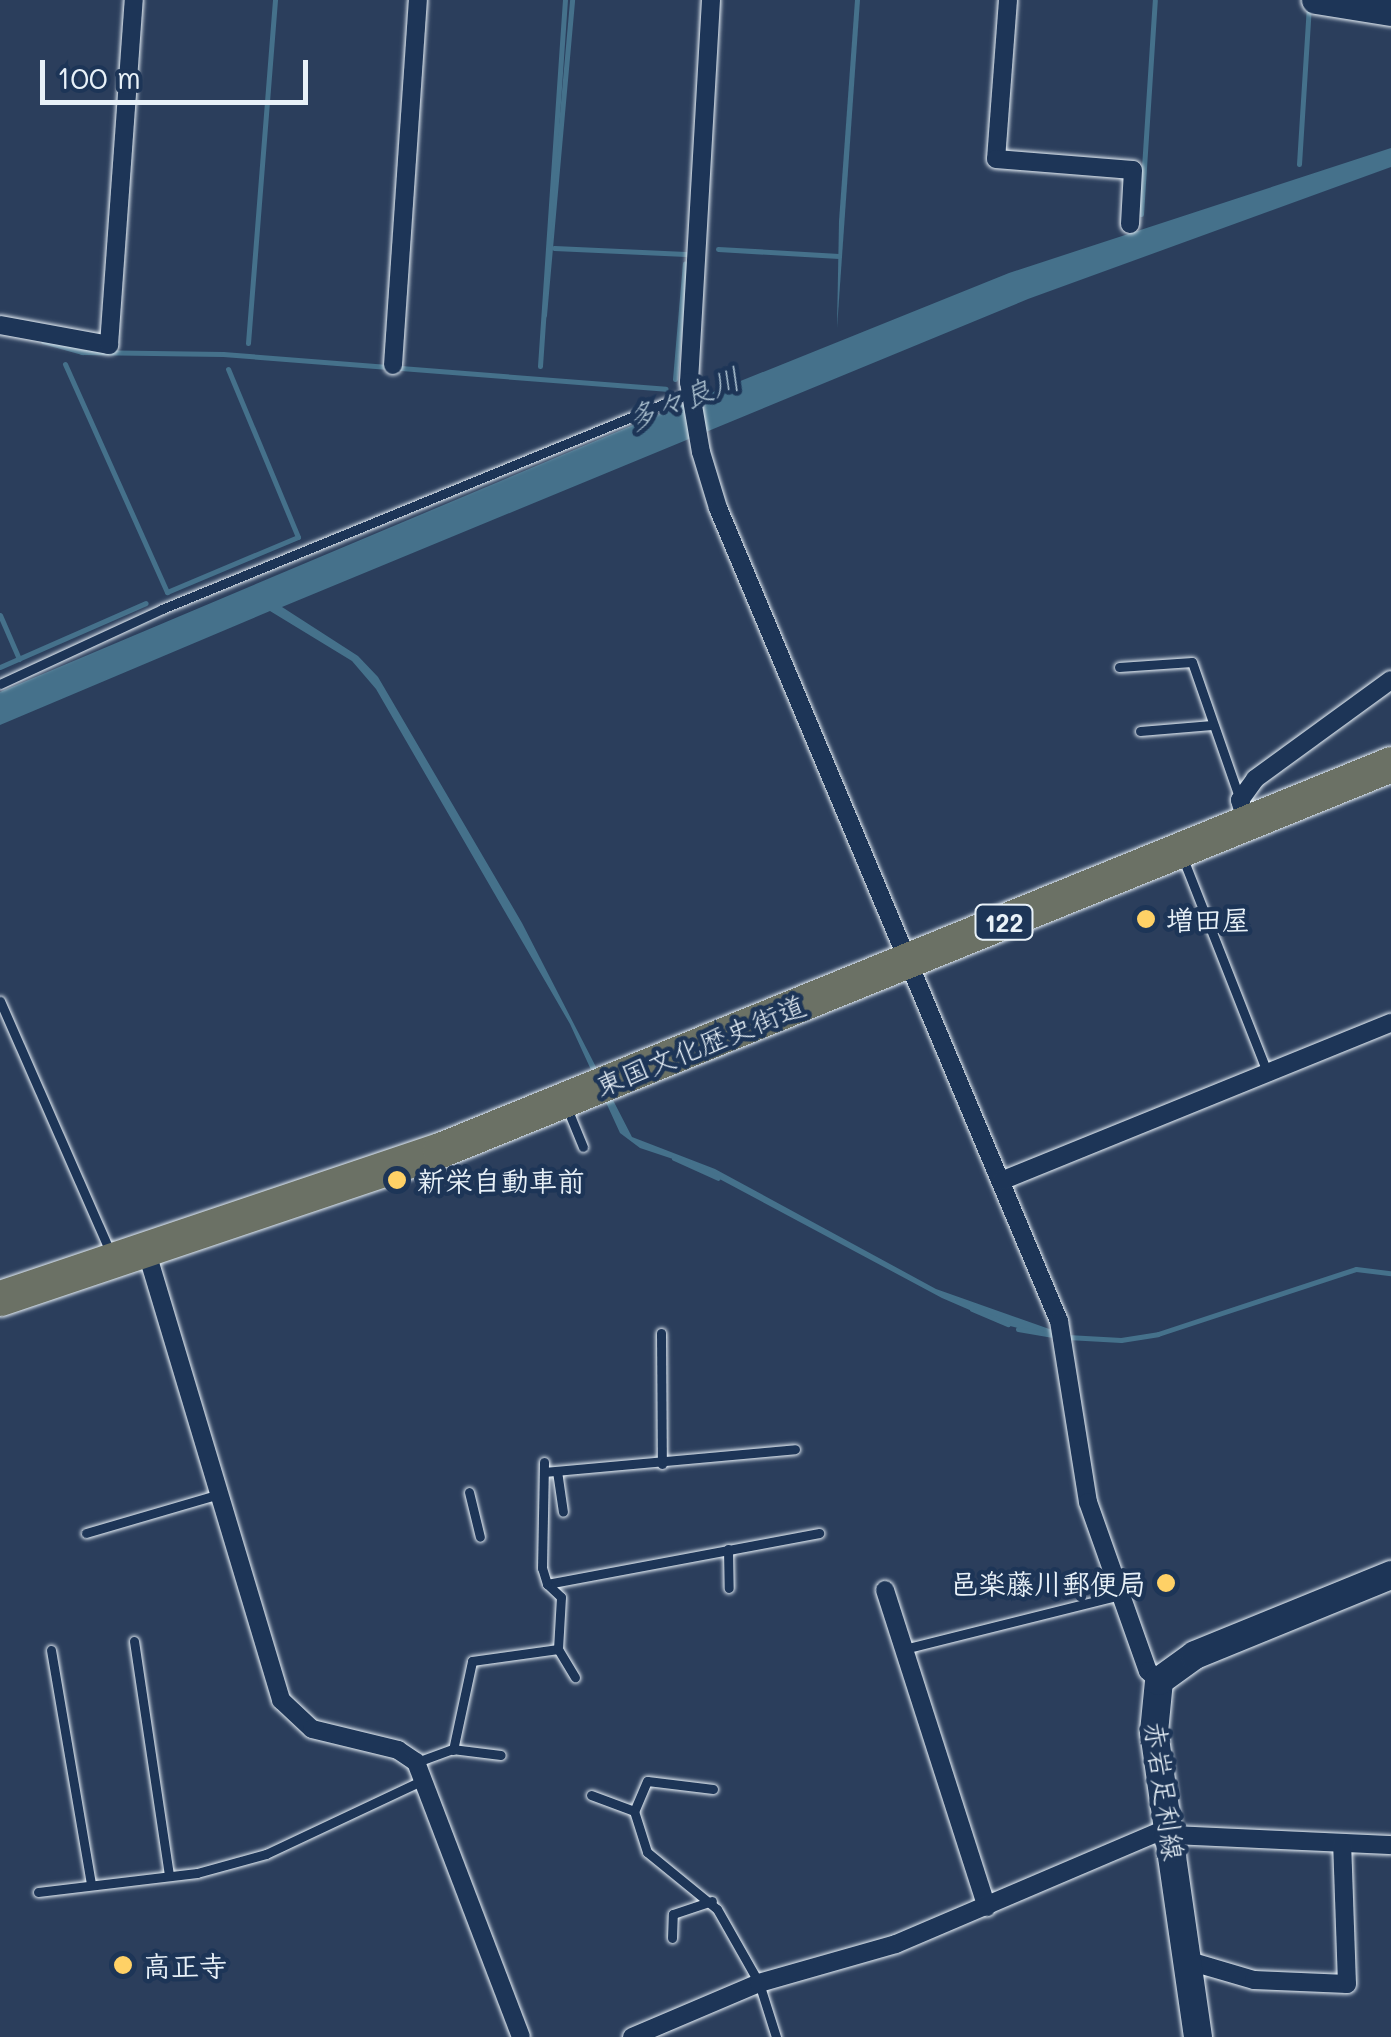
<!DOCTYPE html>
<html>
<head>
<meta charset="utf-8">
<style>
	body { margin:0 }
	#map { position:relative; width:1391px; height:2037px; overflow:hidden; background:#2b3e5c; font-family:Mali,"Klee One",sans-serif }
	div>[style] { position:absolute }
	.water>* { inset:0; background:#45718b }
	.stream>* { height:5px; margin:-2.5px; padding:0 2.5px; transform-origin:2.5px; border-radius:2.5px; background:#45718b }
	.roads { filter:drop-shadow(0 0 2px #e8f1f8) drop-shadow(0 0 2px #e8f1f8) }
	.lane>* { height:9px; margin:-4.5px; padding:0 4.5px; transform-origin:4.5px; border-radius:4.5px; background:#1d3557 }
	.street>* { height:18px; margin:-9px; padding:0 9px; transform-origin:9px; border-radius:9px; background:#1d3557 }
	.secondary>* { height:28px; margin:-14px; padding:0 14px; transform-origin:14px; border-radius:14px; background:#1d3557 }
	.highway>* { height:35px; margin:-17.5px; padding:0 17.5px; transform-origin:17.5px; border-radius:17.5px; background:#6b7165 }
	.dots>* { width:28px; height:28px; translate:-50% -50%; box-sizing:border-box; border:5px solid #1d3557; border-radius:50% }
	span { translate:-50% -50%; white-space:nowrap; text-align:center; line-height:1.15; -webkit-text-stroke:9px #1d3557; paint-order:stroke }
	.shield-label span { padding:2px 8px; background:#1d3557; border:2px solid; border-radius:8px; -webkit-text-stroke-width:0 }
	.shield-label { font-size:25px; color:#e8f1f8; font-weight:700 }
	.poi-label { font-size:28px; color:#e8f1f8; font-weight:700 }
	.left { translate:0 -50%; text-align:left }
	.right { translate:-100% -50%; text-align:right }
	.street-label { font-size:28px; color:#e8f1f8 }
	.water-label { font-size:30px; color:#afc4d2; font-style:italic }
	.scale { position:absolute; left:40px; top:60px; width:268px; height:45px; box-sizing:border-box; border:5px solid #e8f1f8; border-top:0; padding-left:12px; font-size:30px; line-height:35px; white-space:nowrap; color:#e8f1f8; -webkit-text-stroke:8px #1d3557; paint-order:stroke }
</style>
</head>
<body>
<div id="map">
	<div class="water">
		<div style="clip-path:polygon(855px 0,860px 0,837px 328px,839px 221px)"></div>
		<div style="clip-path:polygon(1391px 148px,1391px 167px,1028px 299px,282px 607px,358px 656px,378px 677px,522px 923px,632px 1137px,715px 1169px,936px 1289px,1055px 1331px,1057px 1338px,1002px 1324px,942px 1298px,697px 1167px,640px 1148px,620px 1133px,570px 1024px,376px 689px,352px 661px,270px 611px,0 725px,0 692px,671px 409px,1009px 273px)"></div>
	</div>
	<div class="stream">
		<div style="left:1299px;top:164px;width:157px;rotate:-86.4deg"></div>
		<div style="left:1141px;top:214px;width:214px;rotate:-86.3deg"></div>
		<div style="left:554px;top:248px;width:132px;rotate:2.6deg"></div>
		<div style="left:718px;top:249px;width:121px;rotate:3.3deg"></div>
		<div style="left:544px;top:315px;width:316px;rotate:-84.9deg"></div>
		<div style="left:43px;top:341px;width:41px;rotate:15.8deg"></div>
		<div style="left:82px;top:352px;width:141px;rotate:0.8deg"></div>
		<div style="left:223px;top:354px;width:444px;rotate:4.5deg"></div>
		<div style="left:248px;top:343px;width:344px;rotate:-85.5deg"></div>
		<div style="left:65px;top:364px;width:250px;rotate:65.9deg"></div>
		<div style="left:167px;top:592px;width:142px;rotate:-22.8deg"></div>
		<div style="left:298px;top:537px;width:182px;rotate:-112.6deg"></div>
		<div style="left:540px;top:366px;width:367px;rotate:-86.1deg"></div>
		<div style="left:675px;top:379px;width:116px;rotate:-85.1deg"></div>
		<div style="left:0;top:615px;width:48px;rotate:66.6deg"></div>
		<div style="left:0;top:667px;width:159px;rotate:-23.7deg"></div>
		<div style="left:674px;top:1158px;width:48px;rotate:24.4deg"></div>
		<div style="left:972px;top:1309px;width:39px;rotate:23deg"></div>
		<div style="left:1018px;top:1329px;width:34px;rotate:10deg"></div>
		<div style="left:1067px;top:1337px;width:54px;rotate:3.2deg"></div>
		<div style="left:1121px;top:1340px;width:37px;rotate:-9deg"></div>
		<div style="left:1158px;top:1334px;width:208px;rotate:-18.2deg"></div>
		<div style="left:1356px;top:1269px;width:35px;rotate:7deg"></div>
	</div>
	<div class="roads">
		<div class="lane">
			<div style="left:1119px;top:667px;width:73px;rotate:-3.9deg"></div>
			<div style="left:1192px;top:662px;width:146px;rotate:70.8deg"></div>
			<div style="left:0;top:684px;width:179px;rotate:-24.8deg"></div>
			<div style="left:162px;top:609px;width:570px;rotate:-22.25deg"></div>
			<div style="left:1140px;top:731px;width:72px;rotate:-4.8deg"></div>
			<div style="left:1182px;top:856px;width:232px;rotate:68.5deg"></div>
			<div style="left:0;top:1001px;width:273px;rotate:66.3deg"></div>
			<div style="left:567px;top:1108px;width:42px;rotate:67.7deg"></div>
			<div style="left:661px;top:1333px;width:131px;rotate:89.6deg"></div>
			<div style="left:557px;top:1471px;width:41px;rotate:81.7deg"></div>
			<div style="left:544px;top:1472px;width:252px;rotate:-5.2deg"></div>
			<div style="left:469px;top:1492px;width:46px;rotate:76.3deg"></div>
			<div style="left:86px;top:1533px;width:139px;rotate:-16.3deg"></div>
			<div style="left:728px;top:1549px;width:39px;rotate:89deg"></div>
			<div style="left:547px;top:1584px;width:277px;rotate:-10.6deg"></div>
			<div style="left:134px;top:1641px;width:236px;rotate:81.5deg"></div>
			<div style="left:558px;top:1649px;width:33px;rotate:59deg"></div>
			<div style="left:904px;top:1649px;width:223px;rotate:-14deg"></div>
			<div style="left:51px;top:1650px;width:238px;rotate:80.3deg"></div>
			<div style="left:453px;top:1750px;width:91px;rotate:-77.9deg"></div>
			<div style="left:472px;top:1661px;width:87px;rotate:-7.9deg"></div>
			<div style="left:558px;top:1649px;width:52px;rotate:-86.7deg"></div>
			<div style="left:561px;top:1597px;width:19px;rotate:-137deg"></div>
			<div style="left:547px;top:1584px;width:17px;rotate:-107deg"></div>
			<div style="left:542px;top:1568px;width:106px;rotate:-88.9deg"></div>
			<div style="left:417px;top:1762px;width:37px;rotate:-20deg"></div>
			<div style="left:452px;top:1749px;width:49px;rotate:7deg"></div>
			<div style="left:713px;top:1789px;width:66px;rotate:-173.1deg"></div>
			<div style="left:647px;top:1781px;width:33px;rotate:113deg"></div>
			<div style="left:634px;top:1811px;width:43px;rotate:72.4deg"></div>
			<div style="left:647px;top:1852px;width:90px;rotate:39.2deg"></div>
			<div style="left:717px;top:1909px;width:85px;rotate:60.4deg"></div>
			<div style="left:759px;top:1983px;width:57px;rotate:72.5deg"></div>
			<div style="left:591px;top:1795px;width:46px;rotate:20.4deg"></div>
			<div style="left:38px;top:1892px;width:160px;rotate:-6.8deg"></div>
			<div style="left:197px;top:1873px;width:72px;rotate:-15.4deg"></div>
			<div style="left:266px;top:1854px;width:174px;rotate:-25.2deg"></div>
			<div style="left:672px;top:1938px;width:24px;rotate:-88deg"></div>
			<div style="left:673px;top:1914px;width:41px;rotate:-18.4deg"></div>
		</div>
		<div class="street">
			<div style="left:711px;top:0;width:383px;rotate:93.3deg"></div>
			<div style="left:689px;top:382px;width:71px;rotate:80.3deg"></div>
			<div style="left:701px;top:452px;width:59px;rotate:73.1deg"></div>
			<div style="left:718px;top:508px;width:882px;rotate:67.25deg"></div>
			<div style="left:1059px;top:1321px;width:183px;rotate:80.9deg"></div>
			<div style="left:1088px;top:1502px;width:179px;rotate:70.5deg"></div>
			<div style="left:1148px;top:1671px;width:15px;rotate:42deg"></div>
			<div style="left:1008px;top:0;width:159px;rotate:94.3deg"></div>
			<div style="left:996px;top:159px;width:137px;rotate:4.6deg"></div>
			<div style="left:1133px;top:170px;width:54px;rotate:93.2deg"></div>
			<div style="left:0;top:325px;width:111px;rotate:10.4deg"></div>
			<div style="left:109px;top:345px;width:346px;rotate:-85.9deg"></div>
			<div style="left:393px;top:365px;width:366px;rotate:-86.1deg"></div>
			<div style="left:1247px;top:823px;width:24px;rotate:-107deg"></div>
			<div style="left:1240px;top:800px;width:26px;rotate:-54deg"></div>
			<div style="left:1255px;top:779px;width:168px;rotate:-36.1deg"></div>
			<div style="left:1001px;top:1181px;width:421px;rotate:-22.1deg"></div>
			<div style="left:147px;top:1253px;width:467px;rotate:73.3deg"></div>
			<div style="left:281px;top:1700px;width:42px;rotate:43.1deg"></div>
			<div style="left:312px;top:1729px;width:89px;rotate:13.7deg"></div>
			<div style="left:398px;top:1750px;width:22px;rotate:34deg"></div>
			<div style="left:416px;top:1762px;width:294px;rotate:69.1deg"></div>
			<div style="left:885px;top:1590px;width:333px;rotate:72.2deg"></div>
			<div style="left:1171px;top:1835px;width:220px;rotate:2.6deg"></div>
			<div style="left:1189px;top:1961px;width:68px;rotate:16.3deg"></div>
			<div style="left:1254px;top:1980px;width:93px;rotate:2.5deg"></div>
			<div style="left:1347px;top:1984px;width:141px;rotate:-92deg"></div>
			<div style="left:632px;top:2037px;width:138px;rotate:-23deg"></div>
			<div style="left:759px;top:1983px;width:142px;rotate:-15.9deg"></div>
			<div style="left:896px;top:1944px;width:298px;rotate:-23.1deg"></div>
		</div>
		<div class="secondary">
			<div style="left:1316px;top:0;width:76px;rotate:9.1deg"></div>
			<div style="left:1198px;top:2037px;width:308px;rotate:-98.2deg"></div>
			<div style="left:1154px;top:1732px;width:51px;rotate:-84.4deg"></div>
			<div style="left:1159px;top:1681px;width:44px;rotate:-35.8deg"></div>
			<div style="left:1195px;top:1655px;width:212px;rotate:-22.2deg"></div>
		</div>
		<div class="highway">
			<div style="left:0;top:1298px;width:464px;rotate:-18.6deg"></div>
			<div style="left:440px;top:1150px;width:1026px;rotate:-22.09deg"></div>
		</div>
	</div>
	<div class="dots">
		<div style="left:1146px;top:919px;background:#ffd166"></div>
		<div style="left:397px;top:1180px;background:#ffd166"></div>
		<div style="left:1166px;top:1583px;background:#ffd166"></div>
		<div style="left:123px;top:1965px;background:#ffd166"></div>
	</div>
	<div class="shield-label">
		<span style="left:1004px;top:922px">122</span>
	</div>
	<div class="poi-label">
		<span class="left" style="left:1166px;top:919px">増田屋</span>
		<span class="left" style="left:417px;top:1180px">新栄自動車前</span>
		<span class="right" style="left:1146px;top:1583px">邑楽藤川郵便局</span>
		<span class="left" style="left:143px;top:1965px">高正寺</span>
	</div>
	<div class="street-label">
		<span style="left:700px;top:1045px;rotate:-22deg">東国文化歴史街道</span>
		<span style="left:1165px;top:1791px;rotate:82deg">赤岩足利線</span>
	</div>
	<div class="water-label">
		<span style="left:683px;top:398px;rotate:-22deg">多々良川</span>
	</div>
	<div class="scale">100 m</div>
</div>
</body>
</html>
